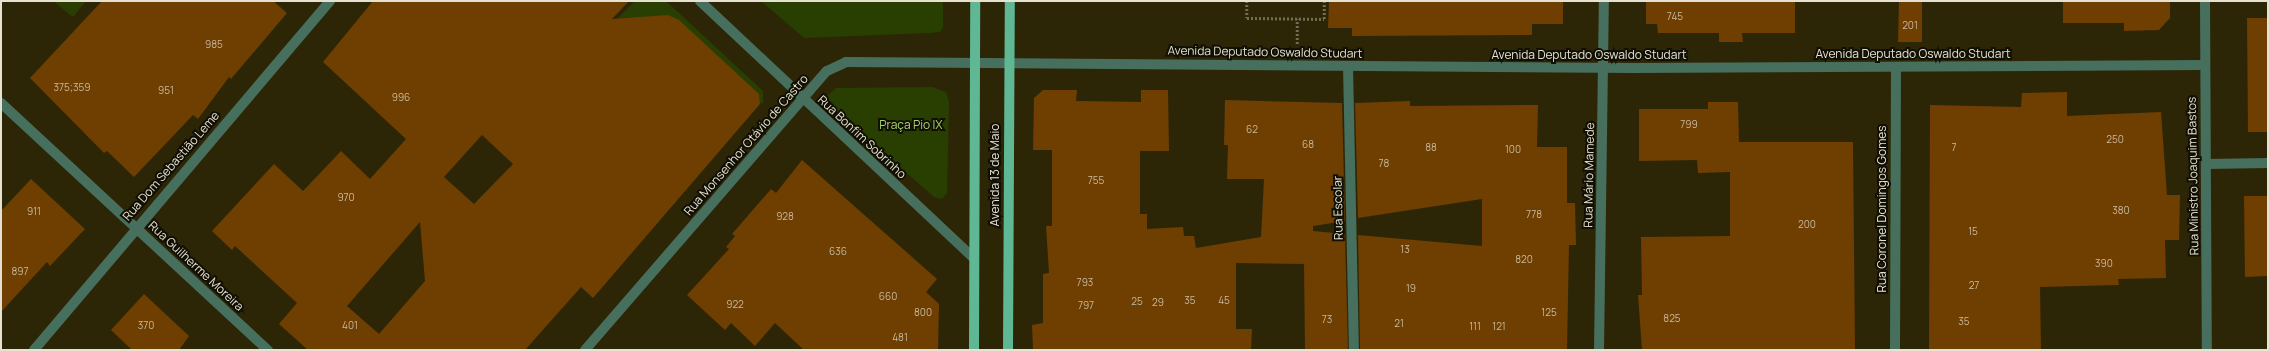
<!DOCTYPE html>
<html>
<head>
<meta charset="utf-8">
<style>
	body { margin:0 }
	#map { position:relative; width:2269px; height:351px; overflow:hidden; background:#2c2607; font-family:Manrope,sans-serif }
	div>[style] { position:absolute }
	.green>* { inset:0; background:#283f01 }
	.building>* { inset:0; background:#6f3e01 }
	.path>* { height:2.5px; margin-top:-1.25px; transform-origin:0; background:repeating-linear-gradient(90deg,#726d54 0 2px,transparent 0 4px) }
	.minor>* { height:10px; margin:-5px; padding:0 5px; transform-origin:5px; border-radius:5px; background:#476f5d }
	.primary>* { height:10px; margin:-5px; padding:0 5px; transform-origin:5px; border-radius:5px; background:#60b794 }
	span { translate:-50% -50%; white-space:nowrap; text-align:center; line-height:1.15; -webkit-text-stroke:4px #110f04; paint-order:stroke }
	.number-label { font-size:10px; color:#c8b99d }
	.number-label span { -webkit-text-stroke-width:0 }
	.street-label { font-size:12px; color:#e5e2d1 }
	.park-label { font-size:12px; color:#a6d669 }
	.frame { position:absolute; inset:0; border:2px solid #e5e2d1; pointer-events:none }
</style>
</head>
<body>
<div id="map">
	<div class="green">
		<div style="clip-path:polygon(53px 1px,86px 1px,73px 17px)"></div>
		<div style="clip-path:polygon(635px 1px,666px 1px,763px 91px,763px 104px,725px 89px,578px 58px)"></div>
		<div style="clip-path:polygon(761px 1px,943px 1px,943px 27px,940px 32px,929px 33px,804px 38px)"></div>
		<div style="clip-path:polygon(933px 87px,946px 92px,949px 102px,947px 193px,942px 199px,934px 197px,833px 109px,827px 96px,836px 88px)"></div>
	</div>
	<div class="building">
		<div style="clip-path:polygon(102px 1px,273px 1px,287px 13px,231px 79px,229px 77px,198px 119px,193px 115px,134px 177px,107px 151px,104px 153px,30px 78px)"></div>
		<div style="clip-path:polygon(evenodd,373px 1px,629px 1px,612px 19px,668px 15px,679px 20px,759px 94px,760px 104px,593px 298px,581px 287px,525px 350px,308px 350px,279px 324px,297px 303px,235px 246px,232px 250px,212px 231px,274px 164px,303px 191px,341px 151px,370px 179px,406px 139px,323px 62px,373px 1px,482px 135px,513px 164px,474px 204px,444px 177px,482px 135px,373px 1px,420px 222px,425px 281px,379px 334px,347px 306px,420px 222px)"></div>
		<div style="clip-path:polygon(1329px 1px,1563px 1px,1563px 24px,1532px 24px,1532px 35px,1352px 36px,1352px 28px,1328px 28px)"></div>
		<div style="clip-path:polygon(1646px 1px,1795px 1px,1795px 33px,1742px 33px,1743px 42px,1719px 42px,1719px 33px,1658px 33px,1657px 24px,1646px 24px)"></div>
		<div style="clip-path:polygon(1899px 1px,1922px 1px,1922px 42px,1898px 42px)"></div>
		<div style="clip-path:polygon(2063px 1px,2170px 1px,2170px 18px,2159px 30px,2124px 31px,2124px 23px,2063px 23px)"></div>
		<div style="clip-path:polygon(2247px 18px,2268px 18px,2268px 132px,2248px 132px)"></div>
		<div style="clip-path:polygon(1043px 90px,1077px 90px,1076px 101px,1141px 102px,1141px 90px,1168px 90px,1169px 151px,1140px 151px,1140px 214px,1147px 214px,1147px 229px,1183px 227px,1184px 236px,1194px 236px,1196px 248px,1261px 237px,1264px 179px,1227px 179px,1228px 145px,1224px 145px,1225px 100px,1342px 103px,1345px 221px,1313px 226px,1313px 231px,1345px 234px,1348px 350px,1305px 350px,1304px 264px,1236px 263px,1236px 329px,1252px 329px,1251px 350px,1033px 350px,1032px 325px,1043px 323px,1043px 274px,1049px 273px,1046px 226px,1052px 226px,1052px 150px,1033px 150px,1034px 98px)"></div>
		<div style="clip-path:polygon(2067px 92px,2067px 116px,2161px 112px,2167px 195px,2180px 195px,2179px 240px,2165px 240px,2166px 278px,2118px 279px,2119px 285px,2040px 287px,2041px 350px,1929px 350px,1930px 105px,2021px 107px,2022px 93px)"></div>
		<div style="clip-path:polygon(1410px 101px,1410px 106px,1538px 105px,1537px 147px,1567px 147px,1567px 203px,1575px 203px,1576px 245px,1569px 245px,1567px 350px,1360px 350px,1358px 235px,1482px 246px,1482px 199px,1358px 218px,1355px 103px)"></div>
		<div style="clip-path:polygon(1708px 102px,1738px 102px,1739px 142px,1853px 142px,1855px 350px,1642px 350px,1638px 295px,1642px 295px,1641px 237px,1730px 236px,1730px 172px,1698px 173px,1697px 160px,1639px 161px,1639px 109px,1708px 109px)"></div>
		<div style="clip-path:polygon(802px 160px,937px 279px,926px 292px,939px 304px,938px 350px,804px 350px,775px 323px,755px 346px,731px 323px,725px 330px,687px 295px,729px 249px,726px 247px,735px 236px,732px 234px,771px 189px,776px 193px)"></div>
		<div style="clip-path:polygon(31px 179px,85px 229px,50px 266px,47px 262px,1px 312px,1px 211px)"></div>
		<div style="clip-path:polygon(2244px 196px,2268px 196px,2268px 276px,2245px 277px)"></div>
		<div style="clip-path:polygon(144px 294px,189px 336px,179px 350px,132px 350px,111px 330px)"></div>
	</div>
	<div class="path">
		<div style="left:1247px;top:1px;width:17px;rotate:90deg"></div>
		<div style="left:1247px;top:18px;width:77px;rotate:0.7deg"></div>
		<div style="left:1324px;top:19px;width:18px;rotate:-90deg"></div>
		<div style="left:1297px;top:44px;width:25px;rotate:-90deg"></div>
	</div>
	<div class="minor">
		<div style="left:700px;top:1px;width:374px;rotate:43.2deg"></div>
		<div style="left:2205px;top:1px;width:349px;rotate:89.7deg"></div>
		<div style="left:1348px;top:66px;width:284px;rotate:88.8deg"></div>
		<div style="left:1px;top:103px;width:364px;rotate:42.8deg"></div>
		<div style="left:2207px;top:164px;width:61px;rotate:-0.9deg"></div>
		<div style="left:34px;top:350px;width:458px;rotate:-49.7deg"></div>
		<div style="left:585px;top:350px;width:369px;rotate:-49.1deg"></div>
		<div style="left:827px;top:71px;width:21px;rotate:-25deg"></div>
		<div style="left:846px;top:62px;width:787px;rotate:0.44deg"></div>
		<div style="left:1633px;top:68px;width:571px;rotate:-0.3deg"></div>
		<div style="left:1599px;top:350px;width:349px;rotate:-89.2deg"></div>
		<div style="left:1895px;top:350px;width:282px;rotate:-89.8deg"></div>
	</div>
	<div class="primary">
		<div style="left:974px;top:350px;width:349px;rotate:-89.8deg"></div>
		<div style="left:1008px;top:350px;width:349px;rotate:-89.7deg"></div>
	</div>
	<div class="number-label">
		<span style="left:1675px;top:17px">745</span>
		<span style="left:1910px;top:26px">201</span>
		<span style="left:214px;top:45px">985</span>
		<span style="left:72px;top:88px">375;359</span>
		<span style="left:166px;top:91px">951</span>
		<span style="left:401px;top:98px">996</span>
		<span style="left:1689px;top:125px">799</span>
		<span style="left:1252px;top:130px">62</span>
		<span style="left:2115px;top:140px">250</span>
		<span style="left:1308px;top:145px">68</span>
		<span style="left:1431px;top:148px">88</span>
		<span style="left:1954px;top:148px">7</span>
		<span style="left:1513px;top:150px">100</span>
		<span style="left:1384px;top:164px">78</span>
		<span style="left:1096px;top:181px">755</span>
		<span style="left:346px;top:198px">970</span>
		<span style="left:2121px;top:211px">380</span>
		<span style="left:34px;top:212px">911</span>
		<span style="left:1534px;top:215px">778</span>
		<span style="left:785px;top:217px">928</span>
		<span style="left:1807px;top:225px">200</span>
		<span style="left:1973px;top:232px">15</span>
		<span style="left:1405px;top:250px">13</span>
		<span style="left:838px;top:252px">636</span>
		<span style="left:1524px;top:260px">820</span>
		<span style="left:2104px;top:264px">390</span>
		<span style="left:20px;top:272px">897</span>
		<span style="left:1085px;top:283px">793</span>
		<span style="left:1974px;top:286px">27</span>
		<span style="left:1411px;top:289px">19</span>
		<span style="left:888px;top:297px">660</span>
		<span style="left:1190px;top:301px">35</span>
		<span style="left:1224px;top:301px">45</span>
		<span style="left:1137px;top:302px">25</span>
		<span style="left:1158px;top:303px">29</span>
		<span style="left:735px;top:305px">922</span>
		<span style="left:1086px;top:306px">797</span>
		<span style="left:923px;top:313px">800</span>
		<span style="left:1549px;top:313px">125</span>
		<span style="left:1672px;top:319px">825</span>
		<span style="left:1327px;top:320px">73</span>
		<span style="left:1964px;top:322px">35</span>
		<span style="left:1399px;top:324px">21</span>
		<span style="left:146px;top:326px">370</span>
		<span style="left:350px;top:326px">401</span>
		<span style="left:1475px;top:327px">111</span>
		<span style="left:1499px;top:327px">121</span>
		<span style="left:900px;top:338px">481</span>
	</div>
	<div class="street-label">
		<span style="left:1265px;top:52px;rotate:1deg">Avenida Deputado Oswaldo Studart</span>
		<span style="left:1913px;top:54px">Avenida Deputado Oswaldo Studart</span>
		<span style="left:1589px;top:55px">Avenida Deputado Oswaldo Studart</span>
		<span style="left:862px;top:137px;rotate:43deg">Rua Bonfim Sobrinho</span>
		<span style="left:746px;top:145px;rotate:-49deg">Rua Monsenhor Otávio de Castro</span>
		<span style="left:171px;top:166px;rotate:-49deg">Rua Dom Sebastião Leme</span>
		<span style="left:995px;top:175px;rotate:-90deg">Avenida 13 de Maio</span>
		<span style="left:1589px;top:175px;rotate:-89deg">Rua Mário Mamede</span>
		<span style="left:2193px;top:176px;rotate:-91deg">Rua Ministro Joaquim Bastos</span>
		<span style="left:1338px;top:208px;rotate:-91deg">Rua Escolar</span>
		<span style="left:1882px;top:209px;rotate:-90deg">Rua Coronel Domingos Gomes</span>
		<span style="left:196px;top:266px;rotate:43deg">Rua Guilherme Moreira</span>
	</div>
	<div class="park-label">
		<span style="left:911px;top:125px">Praça Pio IX</span>
	</div>
	<div class="frame"></div>
</div>
</body>
</html>
